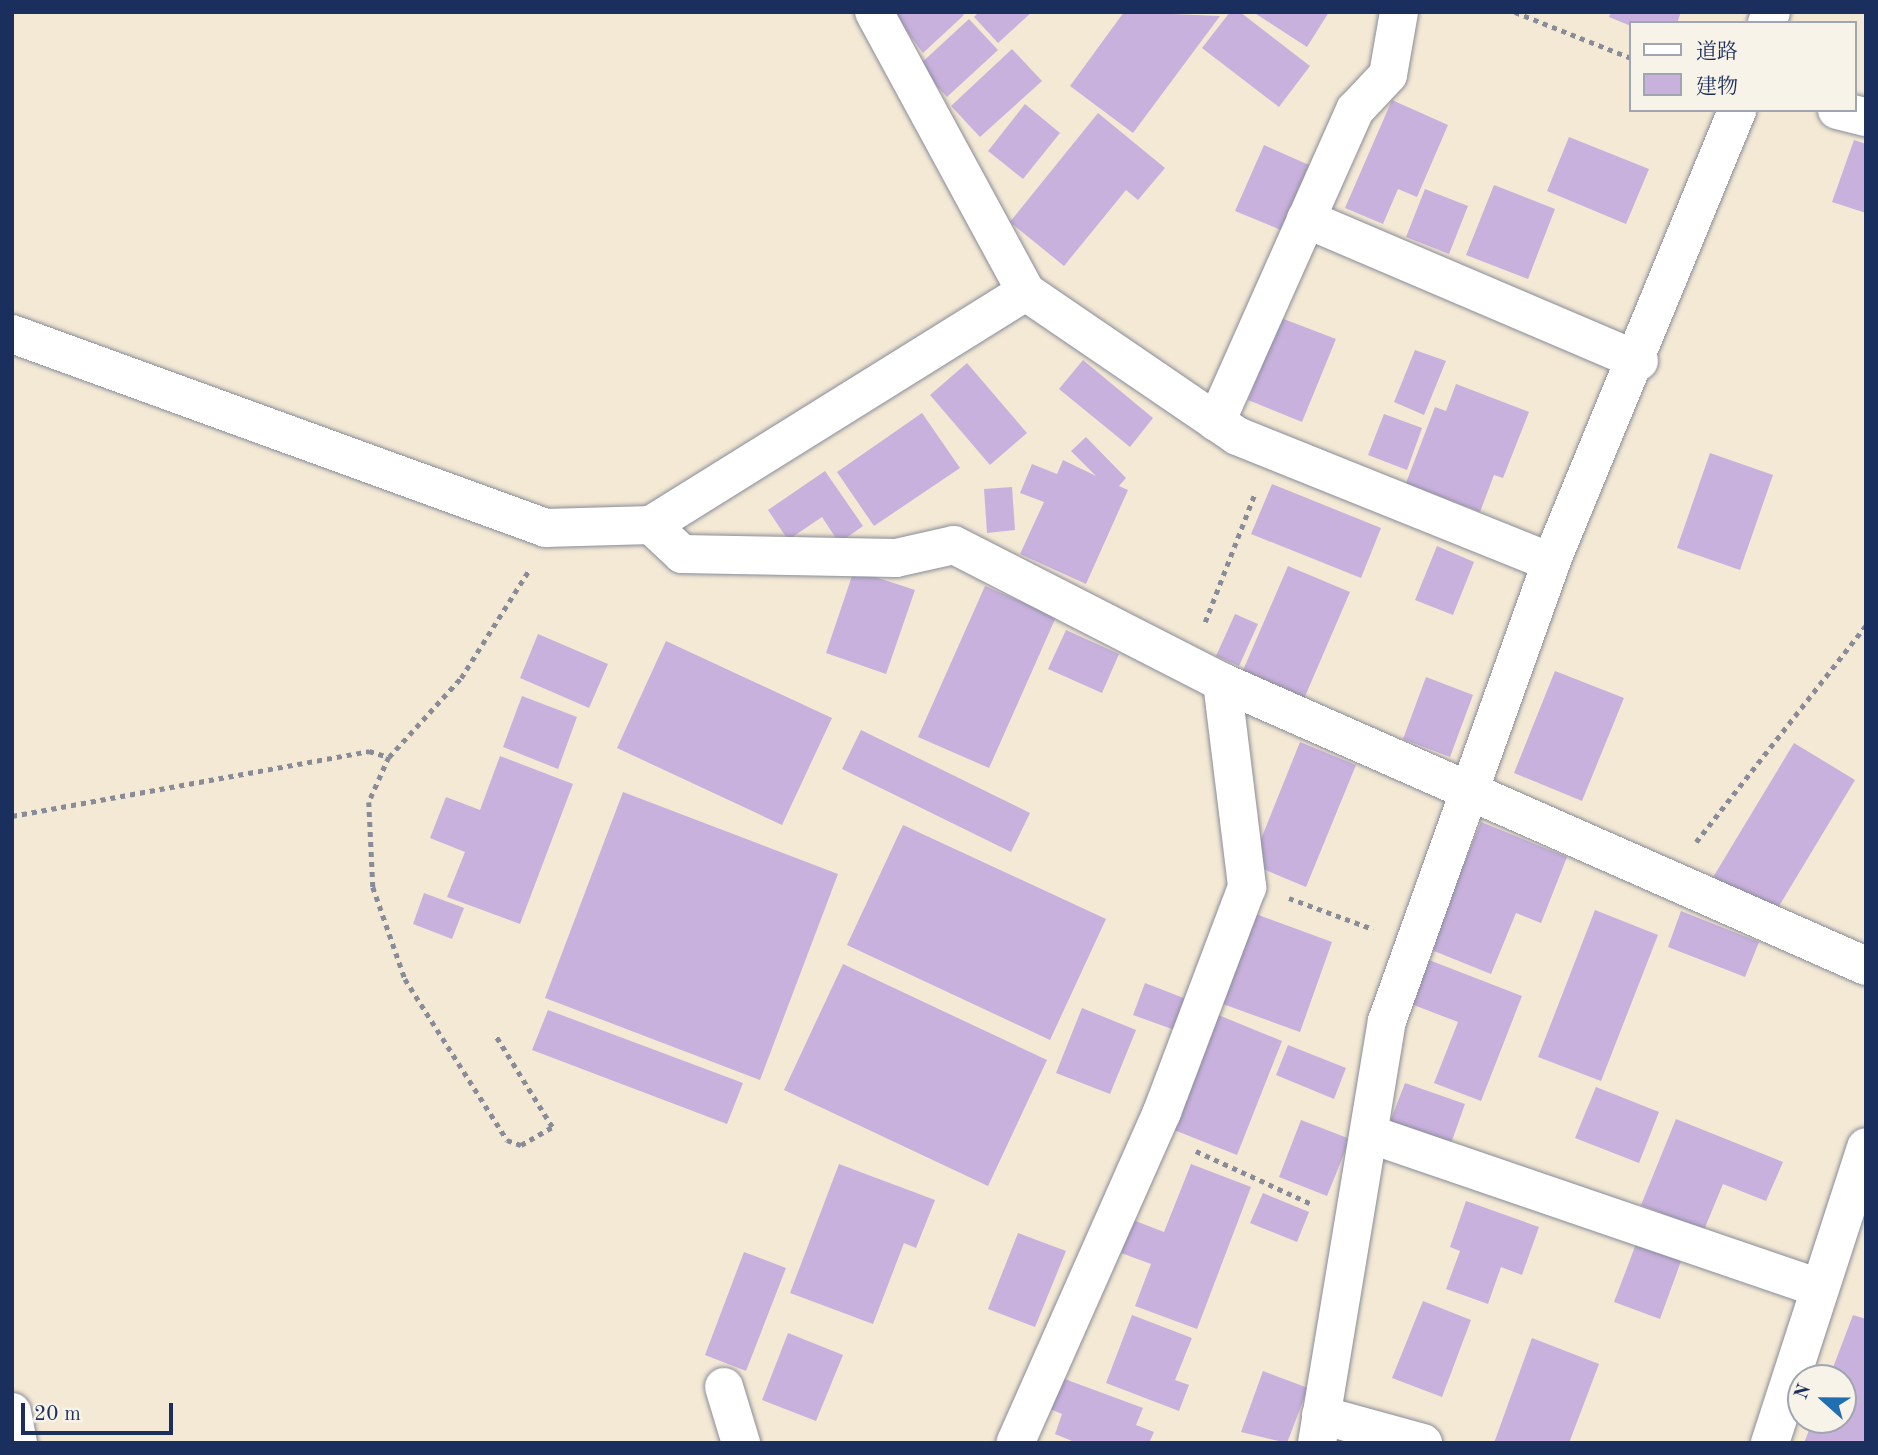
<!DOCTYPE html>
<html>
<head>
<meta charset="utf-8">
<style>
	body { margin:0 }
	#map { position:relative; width:1878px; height:1455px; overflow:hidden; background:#f4e9d4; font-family:"Old Standard TT","Noto Serif JP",serif }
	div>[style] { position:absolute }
	.building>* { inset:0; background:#c9b1de }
	.path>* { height:4.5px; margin-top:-2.25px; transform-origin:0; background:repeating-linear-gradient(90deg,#888c99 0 5px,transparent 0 10px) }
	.roads { filter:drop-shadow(0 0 2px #888c99) drop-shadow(0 0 2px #888c99) }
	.minor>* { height:38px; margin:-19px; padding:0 19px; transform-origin:19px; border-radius:19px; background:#fff }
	span { translate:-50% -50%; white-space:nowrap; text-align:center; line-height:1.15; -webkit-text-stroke:6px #f7f3e8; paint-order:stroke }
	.frame { position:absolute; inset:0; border:14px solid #1b2f5e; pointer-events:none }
	.legend { position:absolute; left:1629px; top:21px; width:228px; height:91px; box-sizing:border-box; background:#f7f3e8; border:2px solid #9fa5b1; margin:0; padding:9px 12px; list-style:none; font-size:21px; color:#1b2f5e }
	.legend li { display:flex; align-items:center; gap:14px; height:35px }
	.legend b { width:35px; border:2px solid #9fa5b1 }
	.north { position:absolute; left:1787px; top:1364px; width:70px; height:70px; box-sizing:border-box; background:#f7f3e8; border:2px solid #9fa5b1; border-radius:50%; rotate:291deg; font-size:19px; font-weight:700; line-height:28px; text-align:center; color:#1b2f5e }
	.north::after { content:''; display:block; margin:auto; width:24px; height:32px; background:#1f6fb2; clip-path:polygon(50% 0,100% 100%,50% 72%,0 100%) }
	.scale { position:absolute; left:21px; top:1403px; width:152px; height:32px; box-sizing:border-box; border:4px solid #1b2f5e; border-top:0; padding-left:9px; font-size:21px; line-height:24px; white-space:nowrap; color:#1b2f5e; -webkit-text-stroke:5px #f7f3e8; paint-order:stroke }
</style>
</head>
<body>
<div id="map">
	<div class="building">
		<div style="clip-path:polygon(892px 12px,962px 12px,964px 15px,923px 53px)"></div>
		<div style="clip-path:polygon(979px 12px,1032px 12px,998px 43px,974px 17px)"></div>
		<div style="clip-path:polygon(1124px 12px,1220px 16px,1133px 133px,1070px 86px)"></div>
		<div style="clip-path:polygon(1230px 12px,1240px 12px,1310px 66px,1279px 107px,1202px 48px)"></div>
		<div style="clip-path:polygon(1253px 12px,1329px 12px,1307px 47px)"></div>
		<div style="clip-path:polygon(1611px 12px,1681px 12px,1677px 23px,1631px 26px,1609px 17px)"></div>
		<div style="clip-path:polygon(969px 19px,998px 50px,947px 97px,918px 66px)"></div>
		<div style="clip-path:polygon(1012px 49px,1042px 81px,980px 137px,951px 106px)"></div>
		<div style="clip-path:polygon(1392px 100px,1448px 125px,1417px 197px,1398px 189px,1383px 224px,1345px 208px)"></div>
		<div style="clip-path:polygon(1025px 104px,1060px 133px,1023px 179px,988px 151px)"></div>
		<div style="clip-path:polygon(1098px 113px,1165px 168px,1138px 200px,1126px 190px,1064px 266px,1010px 222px)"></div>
		<div style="clip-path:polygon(1569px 137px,1649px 169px,1626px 224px,1547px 191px)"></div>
		<div style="clip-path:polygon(1854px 140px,1866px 144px,1866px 213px,1832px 202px)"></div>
		<div style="clip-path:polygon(1264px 145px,1309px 165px,1281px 230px,1235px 211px)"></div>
		<div style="clip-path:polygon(1494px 185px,1555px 209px,1528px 279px,1466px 255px)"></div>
		<div style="clip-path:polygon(1425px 189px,1468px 206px,1449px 254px,1406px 237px)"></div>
		<div style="clip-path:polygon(1281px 318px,1336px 339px,1302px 422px,1248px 400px)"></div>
		<div style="clip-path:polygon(1415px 350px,1446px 361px,1424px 415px,1394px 402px)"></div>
		<div style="clip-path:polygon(1083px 360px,1153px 418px,1130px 447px,1059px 389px)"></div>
		<div style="clip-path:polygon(967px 363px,1027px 433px,990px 465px,930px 395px)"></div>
		<div style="clip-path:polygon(1456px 384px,1529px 412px,1503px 478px,1494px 475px,1480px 512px,1406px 483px,1435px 407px,1446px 411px)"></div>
		<div style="clip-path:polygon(922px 413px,960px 468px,874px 526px,837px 472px)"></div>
		<div style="clip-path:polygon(1384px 414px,1422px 428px,1407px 470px,1368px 455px)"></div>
		<div style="clip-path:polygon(1086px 437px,1126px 478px,1119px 486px,1128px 490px,1086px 584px,1020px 554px,1044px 502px,1020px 493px,1032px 464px,1057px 474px,1063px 460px,1096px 476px,1071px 451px)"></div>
		<div style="clip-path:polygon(1710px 453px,1773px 475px,1740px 570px,1677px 548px)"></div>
		<div style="clip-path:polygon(825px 471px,863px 526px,839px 543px,822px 517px,788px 540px,768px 510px)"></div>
		<div style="clip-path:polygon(1272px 484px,1381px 528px,1361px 578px,1251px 534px)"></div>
		<div style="clip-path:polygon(1012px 487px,1015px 530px,987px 533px,984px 489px)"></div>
		<div style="clip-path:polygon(1437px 546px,1474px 562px,1453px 615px,1415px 600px)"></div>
		<div style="clip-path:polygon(1288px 566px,1350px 592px,1303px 701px,1241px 675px)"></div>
		<div style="clip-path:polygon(854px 570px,915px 590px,886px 674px,826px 653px)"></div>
		<div style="clip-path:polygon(985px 586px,1056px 617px,989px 768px,918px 737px)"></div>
		<div style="clip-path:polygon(1235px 614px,1258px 624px,1239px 666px,1216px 656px)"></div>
		<div style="clip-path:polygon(1066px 630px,1119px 654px,1102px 693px,1048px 669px)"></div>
		<div style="clip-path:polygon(538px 634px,608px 664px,589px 708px,520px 678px)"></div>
		<div style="clip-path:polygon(666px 641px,832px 718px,782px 825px,617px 748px)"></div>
		<div style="clip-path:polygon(1555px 671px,1624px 698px,1582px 801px,1514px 773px)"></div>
		<div style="clip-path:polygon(1426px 677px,1473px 695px,1450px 757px,1403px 739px)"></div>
		<div style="clip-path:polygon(522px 696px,577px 717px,558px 769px,503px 747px)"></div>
		<div style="clip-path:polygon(861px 730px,1030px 813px,1011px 852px,842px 769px)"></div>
		<div style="clip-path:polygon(1300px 742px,1356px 765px,1306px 887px,1251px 864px)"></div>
		<div style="clip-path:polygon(1794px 743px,1855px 780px,1773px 916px,1712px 879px)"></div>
		<div style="clip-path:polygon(500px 756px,573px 784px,520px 924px,447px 897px,465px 852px,430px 838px,446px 797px,480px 810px)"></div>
		<div style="clip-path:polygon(623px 792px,838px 874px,760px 1080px,545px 998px)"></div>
		<div style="clip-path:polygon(1481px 822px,1567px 857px,1541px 923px,1516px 913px,1491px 974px,1429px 949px)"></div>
		<div style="clip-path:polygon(903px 825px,1106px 919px,1050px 1040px,847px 945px)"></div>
		<div style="clip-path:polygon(424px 893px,464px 908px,452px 939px,413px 924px)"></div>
		<div style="clip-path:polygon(1595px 910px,1658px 935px,1601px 1081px,1538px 1057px)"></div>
		<div style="clip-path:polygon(1681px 911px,1759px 942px,1745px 977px,1668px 947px)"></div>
		<div style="clip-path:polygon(1253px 913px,1332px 942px,1300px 1032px,1220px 1003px)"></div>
		<div style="clip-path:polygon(1429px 960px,1522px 996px,1481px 1101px,1434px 1083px,1458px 1022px,1411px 1004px)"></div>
		<div style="clip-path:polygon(843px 964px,1047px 1060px,988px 1186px,784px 1090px)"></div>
		<div style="clip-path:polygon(1145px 983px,1194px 1002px,1183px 1033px,1133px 1015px)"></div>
		<div style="clip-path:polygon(1082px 1008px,1136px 1030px,1110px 1094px,1056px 1073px)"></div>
		<div style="clip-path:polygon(548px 1010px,743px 1083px,727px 1124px,532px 1050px)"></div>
		<div style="clip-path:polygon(1216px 1014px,1282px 1041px,1237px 1155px,1169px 1128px)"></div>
		<div style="clip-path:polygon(1288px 1045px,1346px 1068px,1334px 1099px,1276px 1075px)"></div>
		<div style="clip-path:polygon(1405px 1083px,1465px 1104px,1449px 1149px,1388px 1127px)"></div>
		<div style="clip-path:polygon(1596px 1087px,1659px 1112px,1639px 1163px,1575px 1138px)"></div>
		<div style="clip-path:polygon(1676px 1119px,1783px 1162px,1766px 1201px,1723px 1184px,1704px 1230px,1641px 1205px)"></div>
		<div style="clip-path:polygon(1301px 1120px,1350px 1139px,1327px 1196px,1279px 1177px)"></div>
		<div style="clip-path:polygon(839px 1164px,935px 1200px,916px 1248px,904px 1243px,873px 1324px,790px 1293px)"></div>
		<div style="clip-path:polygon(1191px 1164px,1251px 1187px,1197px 1329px,1135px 1306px,1151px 1264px,1121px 1253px,1133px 1220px,1164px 1232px)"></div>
		<div style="clip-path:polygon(1263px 1193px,1309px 1212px,1297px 1242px,1250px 1223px)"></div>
		<div style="clip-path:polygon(1466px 1201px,1539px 1227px,1522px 1275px,1501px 1267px,1488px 1304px,1446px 1289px,1460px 1251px,1450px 1247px)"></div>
		<div style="clip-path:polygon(1018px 1233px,1066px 1251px,1035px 1327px,988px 1309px)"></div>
		<div style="clip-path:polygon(1639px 1236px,1684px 1253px,1660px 1319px,1614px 1302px)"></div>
		<div style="clip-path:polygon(744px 1252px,786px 1268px,746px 1371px,705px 1355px)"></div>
		<div style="clip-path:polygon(1423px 1301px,1471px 1320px,1442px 1397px,1392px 1378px)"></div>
		<div style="clip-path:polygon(1132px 1315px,1192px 1338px,1175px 1380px,1189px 1385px,1179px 1411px,1106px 1383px)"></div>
		<div style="clip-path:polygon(1853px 1315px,1866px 1319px,1866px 1443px,1804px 1443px,1813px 1420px,1843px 1420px,1843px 1378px,1829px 1378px)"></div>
		<div style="clip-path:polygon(788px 1333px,843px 1355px,816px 1421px,762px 1400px)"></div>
		<div style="clip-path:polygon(1532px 1338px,1599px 1364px,1569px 1443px,1494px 1443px)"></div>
		<div style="clip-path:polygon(1263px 1371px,1308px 1388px,1287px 1443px,1241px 1432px)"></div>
		<div style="clip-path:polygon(1062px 1378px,1143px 1408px,1136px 1425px,1154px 1432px,1149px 1443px,1077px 1443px,1055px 1434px,1062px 1414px,1050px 1409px)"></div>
	</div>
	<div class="path">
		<div style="left:1515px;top:12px;width:125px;rotate:21.6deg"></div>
		<div style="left:1205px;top:622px;width:138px;rotate:-68.8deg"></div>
		<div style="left:389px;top:757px;width:49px;rotate:114deg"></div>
		<div style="left:369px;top:802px;width:85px;rotate:87.3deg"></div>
		<div style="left:373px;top:887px;width:97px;rotate:70.8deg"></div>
		<div style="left:405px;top:979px;width:191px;rotate:57.6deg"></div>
		<div style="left:507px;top:1140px;width:15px;rotate:20deg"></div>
		<div style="left:521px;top:1145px;width:36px;rotate:-30deg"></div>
		<div style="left:552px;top:1127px;width:108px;rotate:-121.8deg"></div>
		<div style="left:12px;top:816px;width:363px;rotate:-10.3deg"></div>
		<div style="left:369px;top:751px;width:21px;rotate:17deg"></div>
		<div style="left:389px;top:757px;width:107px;rotate:-47.7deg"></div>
		<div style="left:461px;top:678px;width:128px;rotate:-57.8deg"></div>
		<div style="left:1696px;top:842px;width:276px;rotate:-51.9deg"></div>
		<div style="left:1289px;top:898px;width:90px;rotate:20.3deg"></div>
		<div style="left:1196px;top:1151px;width:128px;rotate:24.6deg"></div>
	</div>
	<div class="roads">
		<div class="minor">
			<div style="left:874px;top:12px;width:319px;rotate:61.5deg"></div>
			<div style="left:1026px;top:292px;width:255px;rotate:34.3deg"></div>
			<div style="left:1237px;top:436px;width:338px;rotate:21.9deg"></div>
			<div style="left:1767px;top:23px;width:12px;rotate:-70deg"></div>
			<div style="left:1837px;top:110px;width:30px;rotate:14deg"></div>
			<div style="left:1306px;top:219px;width:362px;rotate:23.1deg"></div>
			<div style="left:12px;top:334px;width:568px;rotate:19.97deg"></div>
			<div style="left:546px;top:528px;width:105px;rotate:-1.6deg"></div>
			<div style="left:651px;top:525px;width:441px;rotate:-31.9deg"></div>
			<div style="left:1216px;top:422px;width:342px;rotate:-66deg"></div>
			<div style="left:1355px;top:110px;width:48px;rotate:-46.7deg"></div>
			<div style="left:1388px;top:75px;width:64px;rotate:-80.1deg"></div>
			<div style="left:651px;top:525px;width:42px;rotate:43.1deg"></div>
			<div style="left:682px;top:554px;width:214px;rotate:1.1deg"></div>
			<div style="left:896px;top:558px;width:59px;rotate:-12.6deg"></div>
			<div style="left:954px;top:545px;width:301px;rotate:27.1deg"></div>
			<div style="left:1222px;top:682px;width:207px;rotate:83deg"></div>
			<div style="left:1247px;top:887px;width:241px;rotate:110.7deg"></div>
			<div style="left:1162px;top:1112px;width:362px;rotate:113.9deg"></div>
			<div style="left:1222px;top:682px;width:704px;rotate:23.8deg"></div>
			<div style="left:1372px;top:1135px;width:472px;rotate:18.9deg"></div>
			<div style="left:724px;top:1387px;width:59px;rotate:73.1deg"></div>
			<div style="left:12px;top:1412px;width:32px;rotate:79deg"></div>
			<div style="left:1321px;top:1415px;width:106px;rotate:15.4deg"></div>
			<div style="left:1317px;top:1443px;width:428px;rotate:-80.6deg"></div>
			<div style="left:1387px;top:1021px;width:487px;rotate:-70.3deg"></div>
			<div style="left:1551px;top:562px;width:489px;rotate:-67.6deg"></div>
			<div style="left:1770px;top:1443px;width:311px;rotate:-72deg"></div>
		</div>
	</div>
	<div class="frame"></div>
	<ul class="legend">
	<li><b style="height:9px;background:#fff"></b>道路</li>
	<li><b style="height:19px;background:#c9b1de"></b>建物</li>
	</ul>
	<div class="north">N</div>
	<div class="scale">20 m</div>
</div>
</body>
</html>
